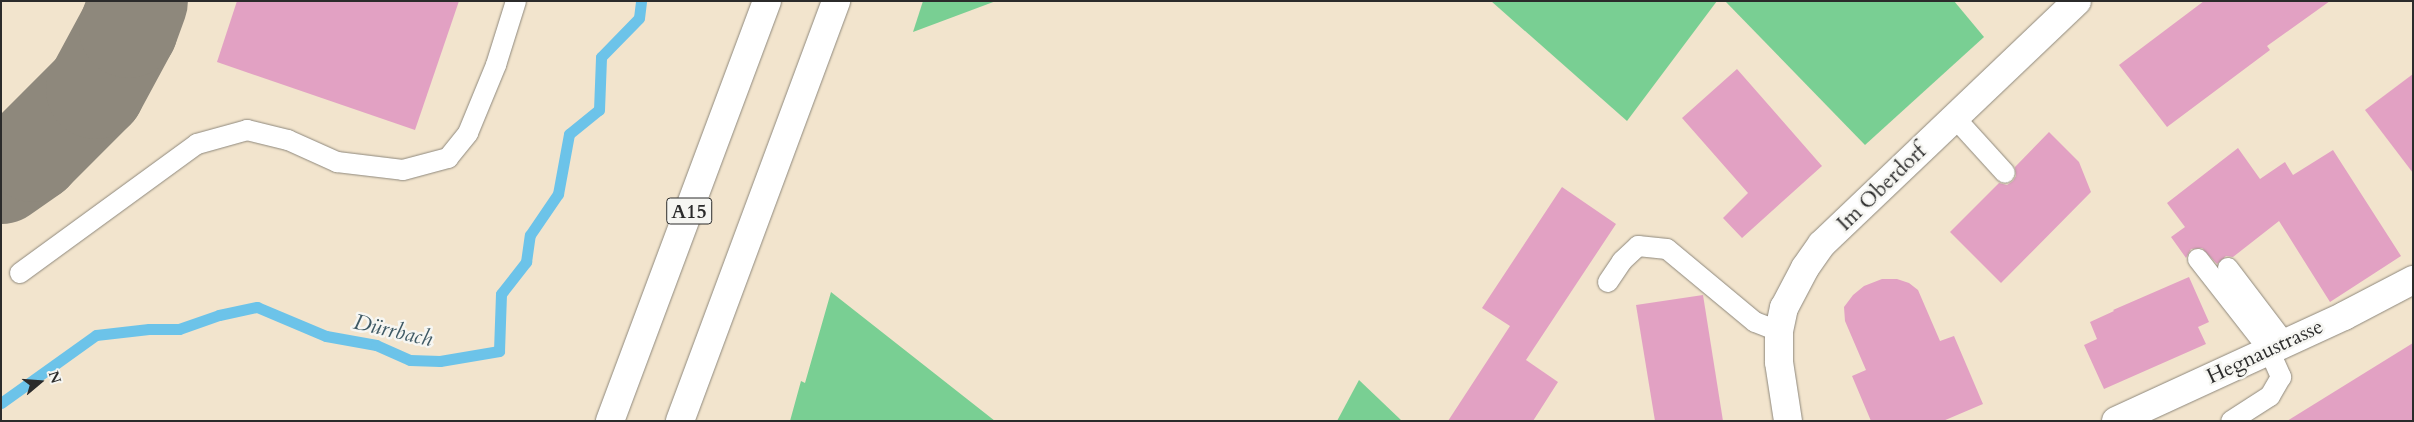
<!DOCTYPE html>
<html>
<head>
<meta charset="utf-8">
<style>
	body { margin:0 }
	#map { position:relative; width:2414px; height:422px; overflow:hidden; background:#f2e4cd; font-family:Cardo,serif }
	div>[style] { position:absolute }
	.green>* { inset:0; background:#79cf93 }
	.stream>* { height:11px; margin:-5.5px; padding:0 5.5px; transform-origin:5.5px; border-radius:5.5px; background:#6cc3e9 }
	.taxiway>* { height:99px; margin:-49.5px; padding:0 49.5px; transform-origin:49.5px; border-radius:49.5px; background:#8e887c }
	.building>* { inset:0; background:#e2a1c3 }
	.roads { filter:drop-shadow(0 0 1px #8e887c) drop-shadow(0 0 1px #8e887c) }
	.lane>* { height:20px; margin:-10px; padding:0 10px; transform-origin:10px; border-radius:10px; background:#fff }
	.secondary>* { height:28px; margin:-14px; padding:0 14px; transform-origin:14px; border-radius:14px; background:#fff }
	.highway>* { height:28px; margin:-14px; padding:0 14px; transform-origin:14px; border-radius:14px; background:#fff }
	span { translate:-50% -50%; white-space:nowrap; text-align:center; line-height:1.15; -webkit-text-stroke:5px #f6f6f2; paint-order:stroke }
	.shield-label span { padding:1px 4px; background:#f6f6f2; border:1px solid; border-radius:4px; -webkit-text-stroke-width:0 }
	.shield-label { font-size:20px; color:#2b2b2b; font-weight:700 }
	.street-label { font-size:21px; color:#2b2b2b }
	.water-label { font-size:22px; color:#3e5964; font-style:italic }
	.frame { position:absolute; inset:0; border:2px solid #2b2b2b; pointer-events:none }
	.north { position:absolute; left:15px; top:357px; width:50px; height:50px; -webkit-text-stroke:4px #f6f6f2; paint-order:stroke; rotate:72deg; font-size:14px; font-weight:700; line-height:20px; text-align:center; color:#2b2b2b }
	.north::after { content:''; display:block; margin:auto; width:18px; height:22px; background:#2b2b2b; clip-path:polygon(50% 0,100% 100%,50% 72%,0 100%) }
</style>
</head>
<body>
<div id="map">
	<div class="green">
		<div style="clip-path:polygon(923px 1px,996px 1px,913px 32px)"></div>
		<div style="clip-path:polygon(1491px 1px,1717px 1px,1627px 121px)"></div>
		<div style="clip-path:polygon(1725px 1px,1954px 1px,1984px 37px,1865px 145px)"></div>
		<div style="clip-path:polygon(831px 292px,995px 421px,790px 421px,801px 381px,805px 383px)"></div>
		<div style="clip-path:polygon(1359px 380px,1402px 421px,1337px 421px)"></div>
	</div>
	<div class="stream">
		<div style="left:1px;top:403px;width:117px;rotate:-35.6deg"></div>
		<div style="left:96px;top:335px;width:53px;rotate:-6.5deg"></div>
		<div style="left:149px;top:329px;width:30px"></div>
		<div style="left:179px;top:329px;width:42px;rotate:-19.3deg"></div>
		<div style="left:219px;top:315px;width:39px;rotate:-12deg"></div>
		<div style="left:257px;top:307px;width:75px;rotate:22.8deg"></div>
		<div style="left:326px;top:336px;width:51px;rotate:10.2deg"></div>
		<div style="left:376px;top:345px;width:37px;rotate:24deg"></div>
		<div style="left:410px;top:360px;width:30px;rotate:2deg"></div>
		<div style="left:440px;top:361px;width:60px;rotate:-9.6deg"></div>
		<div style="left:499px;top:351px;width:57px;rotate:-88deg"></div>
		<div style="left:501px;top:294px;width:41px;rotate:-52deg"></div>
		<div style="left:526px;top:262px;width:27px;rotate:-82deg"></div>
		<div style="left:530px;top:235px;width:50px;rotate:-55.7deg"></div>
		<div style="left:558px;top:194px;width:61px;rotate:-79.6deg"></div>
		<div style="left:569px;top:134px;width:38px;rotate:-39deg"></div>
		<div style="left:599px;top:110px;width:53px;rotate:-87.8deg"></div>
		<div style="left:601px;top:57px;width:54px;rotate:-45.7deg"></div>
		<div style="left:639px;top:18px;width:17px;rotate:-83deg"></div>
	</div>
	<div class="taxiway">
		<div style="left:1px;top:174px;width:38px;rotate:-35deg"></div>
		<div style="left:32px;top:152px;width:89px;rotate:-45deg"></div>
		<div style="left:95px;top:89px;width:69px;rotate:-61.6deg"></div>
		<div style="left:128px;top:28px;width:29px;rotate:-70deg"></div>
	</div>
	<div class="building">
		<div style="clip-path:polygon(237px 1px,459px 1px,415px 130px,217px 62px)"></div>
		<div style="clip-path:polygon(2204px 1px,2330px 1px,2267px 46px,2270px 50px,2167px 127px,2119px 65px)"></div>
		<div style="clip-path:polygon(1737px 69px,1822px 166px,1742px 238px,1723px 218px,1748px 193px,1682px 118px)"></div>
		<div style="clip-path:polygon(2413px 74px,2413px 173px,2365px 110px)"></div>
		<div style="clip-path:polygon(2049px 132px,2079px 162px,2091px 192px,2001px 283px,1950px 232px,1999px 183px,2007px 185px,2013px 181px,2016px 176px,2015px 167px)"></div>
		<div style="clip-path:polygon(2238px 148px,2260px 179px,2285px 162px,2293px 175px,2333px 150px,2401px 256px,2330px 302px,2279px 221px,2233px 257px,2226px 256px,2217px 264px,2202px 248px,2191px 249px,2186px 258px,2171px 237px,2185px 227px,2167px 203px)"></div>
		<div style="clip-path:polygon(1562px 187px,1616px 224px,1526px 360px,1558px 382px,1533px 421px,1448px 421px,1510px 326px,1482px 308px)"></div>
		<div style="clip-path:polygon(2189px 277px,2209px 322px,2198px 327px,2206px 344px,2104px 389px,2084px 345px,2097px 339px,2090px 322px,2114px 311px,2113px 310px)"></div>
		<div style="clip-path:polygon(1882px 279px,1897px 279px,1909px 283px,1918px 290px,1940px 341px,1954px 336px,1983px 404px,1943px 421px,1871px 421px,1852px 376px,1866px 370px,1845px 321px,1844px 307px,1853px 295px,1864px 286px)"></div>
		<div style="clip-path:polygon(1703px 295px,1723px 421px,1655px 421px,1636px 305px)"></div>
		<div style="clip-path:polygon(2413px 343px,2413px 421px,2287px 421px)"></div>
	</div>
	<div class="roads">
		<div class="lane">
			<div style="left:1955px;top:118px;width:74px;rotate:47.7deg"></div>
			<div style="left:2198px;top:259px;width:115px;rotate:52deg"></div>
			<div style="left:2269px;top:350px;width:30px;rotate:66deg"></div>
			<div style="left:2281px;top:377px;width:22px;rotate:120deg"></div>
			<div style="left:2270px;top:396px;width:46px;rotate:147.3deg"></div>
			<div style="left:2228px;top:268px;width:94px;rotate:52.8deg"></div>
			<div style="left:20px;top:273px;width:219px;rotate:-36.1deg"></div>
			<div style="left:197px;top:144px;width:52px;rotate:-15.6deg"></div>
			<div style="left:247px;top:130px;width:42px;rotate:13.7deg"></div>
			<div style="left:288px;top:140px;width:54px;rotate:24.2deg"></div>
			<div style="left:337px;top:162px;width:66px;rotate:6.9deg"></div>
			<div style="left:403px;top:170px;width:47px;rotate:-14.9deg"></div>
			<div style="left:448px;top:158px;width:32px;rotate:-51deg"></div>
			<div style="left:468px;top:133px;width:74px;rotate:-67.6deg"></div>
			<div style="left:496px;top:65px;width:67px;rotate:-72.6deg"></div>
			<div style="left:1608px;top:282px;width:25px;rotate:-56deg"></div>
			<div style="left:1622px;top:261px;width:22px;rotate:-43deg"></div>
			<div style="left:1638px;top:246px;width:29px;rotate:6deg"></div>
			<div style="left:1667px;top:249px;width:114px;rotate:39.7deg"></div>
			<div style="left:1755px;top:322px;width:26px;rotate:21deg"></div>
		</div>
		<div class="secondary">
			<div style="left:1788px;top:421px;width:60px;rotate:-98.7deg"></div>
			<div style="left:1779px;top:362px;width:31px;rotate:-90deg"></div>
			<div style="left:1779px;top:331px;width:24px;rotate:-78deg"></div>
			<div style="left:1784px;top:308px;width:45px;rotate:-62.3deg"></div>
			<div style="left:1805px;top:268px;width:29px;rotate:-55deg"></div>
			<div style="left:1822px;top:244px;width:352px;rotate:-43.6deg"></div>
			<div style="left:2116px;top:421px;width:251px;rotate:-24.7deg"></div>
			<div style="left:2344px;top:316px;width:78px;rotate:-27.6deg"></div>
		</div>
		<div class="highway">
			<div style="left:610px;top:421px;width:448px;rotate:-69.5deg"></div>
			<div style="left:680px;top:421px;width:448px;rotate:-69.6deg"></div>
		</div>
	</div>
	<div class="shield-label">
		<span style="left:689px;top:211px">A15</span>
	</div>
	<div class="street-label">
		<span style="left:1882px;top:188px;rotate:-44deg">Im Oberdorf</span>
		<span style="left:2265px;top:352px;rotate:-25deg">Hegnaustrasse</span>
	</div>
	<div class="water-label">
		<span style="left:393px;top:331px;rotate:13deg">Dürrbach</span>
	</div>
	<div class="frame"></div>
	<div class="north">N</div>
</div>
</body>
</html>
